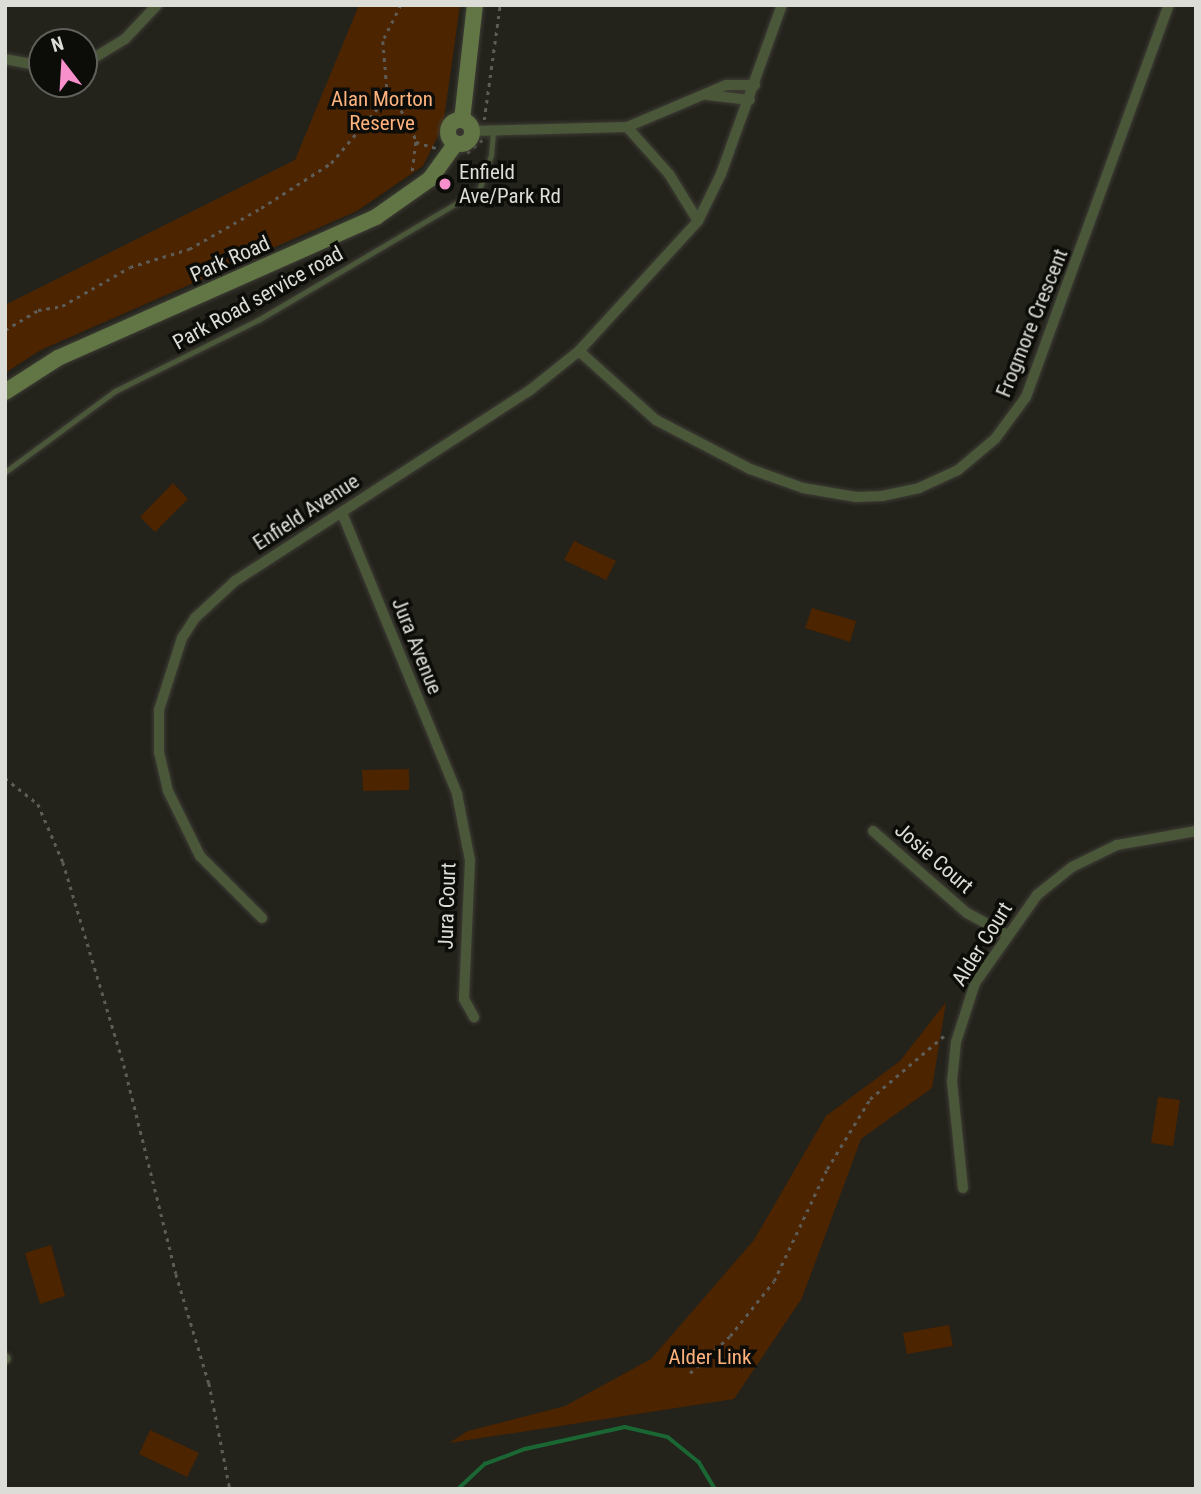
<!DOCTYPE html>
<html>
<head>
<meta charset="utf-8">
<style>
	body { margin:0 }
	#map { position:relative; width:1201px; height:1494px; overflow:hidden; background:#23221b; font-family:"Roboto Condensed",sans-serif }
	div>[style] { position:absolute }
	.green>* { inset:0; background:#4c2400 }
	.stream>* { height:3.5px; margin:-1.75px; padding:0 1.75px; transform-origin:1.75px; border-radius:1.75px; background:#1a6734 }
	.path>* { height:2.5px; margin-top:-1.25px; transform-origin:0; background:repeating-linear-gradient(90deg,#5d5c56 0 3.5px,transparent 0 8.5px) }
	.roads { filter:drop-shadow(0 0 2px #3d3c35) drop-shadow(0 0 2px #3d3c35) }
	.lane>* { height:5px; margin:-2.5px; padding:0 2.5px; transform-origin:2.5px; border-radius:2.5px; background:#4b5739 }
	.street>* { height:10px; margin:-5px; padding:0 5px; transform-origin:5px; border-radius:5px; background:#4b5739 }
	.secondary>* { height:16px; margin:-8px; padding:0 8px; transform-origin:8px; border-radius:8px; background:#627545 }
	.secondary>.ring { margin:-8px; padding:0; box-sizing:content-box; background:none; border:16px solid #627545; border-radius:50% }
	.dots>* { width:19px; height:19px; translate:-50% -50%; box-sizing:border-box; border:4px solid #0c0c08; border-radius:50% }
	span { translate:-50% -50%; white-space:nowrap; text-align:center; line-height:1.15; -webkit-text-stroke:7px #0c0c08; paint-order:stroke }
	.park-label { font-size:21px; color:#feb37e }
	.poi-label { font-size:21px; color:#ddddd8 }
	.left { translate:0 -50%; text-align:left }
	.street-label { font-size:21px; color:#ddddd8 }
	.frame { position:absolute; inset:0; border:7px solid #ddddd8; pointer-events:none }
	.north { position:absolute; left:28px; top:28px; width:70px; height:70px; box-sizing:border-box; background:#0c0c08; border:2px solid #60605b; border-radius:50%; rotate:343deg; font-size:19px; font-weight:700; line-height:28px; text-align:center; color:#ddddd8 }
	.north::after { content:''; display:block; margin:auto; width:24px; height:32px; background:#f890cc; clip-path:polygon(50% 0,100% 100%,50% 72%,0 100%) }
</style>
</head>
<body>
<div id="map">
	<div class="green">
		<div style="clip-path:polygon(359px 5px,460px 5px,443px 126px,423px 166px,357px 211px,41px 350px,5px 373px,5px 305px,295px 160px)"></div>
		<div style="clip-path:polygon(173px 483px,188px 499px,155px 532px,140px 517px)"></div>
		<div style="clip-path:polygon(574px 541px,616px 561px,606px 580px,564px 560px)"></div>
		<div style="clip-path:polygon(812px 608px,856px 621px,850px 642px,805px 628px)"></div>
		<div style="clip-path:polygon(409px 769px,409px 790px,363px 791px,362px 770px)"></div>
		<div style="clip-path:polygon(946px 1002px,932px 1088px,861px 1139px,802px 1298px,734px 1399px,449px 1443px,468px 1431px,565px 1406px,651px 1359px,754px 1240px,826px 1116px,900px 1061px)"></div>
		<div style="clip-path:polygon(1158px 1097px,1180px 1100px,1173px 1146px,1151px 1143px)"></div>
		<div style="clip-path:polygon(51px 1245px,65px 1296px,40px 1304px,25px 1253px)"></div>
		<div style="clip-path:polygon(949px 1325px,953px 1346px,907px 1354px,903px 1333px)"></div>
		<div style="clip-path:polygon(150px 1430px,199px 1453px,187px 1477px,139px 1454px)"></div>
	</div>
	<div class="stream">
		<div style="left:458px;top:1489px;width:37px;rotate:-43deg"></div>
		<div style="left:485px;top:1464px;width:43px;rotate:-20.6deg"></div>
		<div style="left:525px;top:1449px;width:102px;rotate:-12.4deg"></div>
		<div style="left:625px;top:1427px;width:44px;rotate:13.1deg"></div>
		<div style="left:668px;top:1437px;width:40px;rotate:39deg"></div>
		<div style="left:699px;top:1462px;width:31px;rotate:59deg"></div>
	</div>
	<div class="path">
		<div style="left:401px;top:5px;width:40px;rotate:116.6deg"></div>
		<div style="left:383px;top:41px;width:48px;rotate:85.2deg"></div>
		<div style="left:387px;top:89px;width:45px;rotate:56.7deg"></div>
		<div style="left:412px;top:127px;width:16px;rotate:75deg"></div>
		<div style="left:416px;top:142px;width:31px;rotate:97deg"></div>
		<div style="left:484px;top:120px;width:116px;rotate:-82.1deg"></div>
		<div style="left:416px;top:142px;width:21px;rotate:17deg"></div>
		<div style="left:467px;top:153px;width:20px;rotate:-41deg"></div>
		<div style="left:5px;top:330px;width:39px;rotate:-31deg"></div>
		<div style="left:38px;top:310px;width:24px;rotate:-9deg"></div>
		<div style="left:62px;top:306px;width:78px;rotate:-29.8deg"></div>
		<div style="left:130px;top:267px;width:62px;rotate:-17deg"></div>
		<div style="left:189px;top:249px;width:83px;rotate:-29.7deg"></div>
		<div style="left:261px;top:208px;width:83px;rotate:-32.7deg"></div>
		<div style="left:331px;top:163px;width:71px;rotate:-49.6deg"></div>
		<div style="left:377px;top:109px;width:22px;rotate:-63deg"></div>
		<div style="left:5px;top:778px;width:42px;rotate:38.2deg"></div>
		<div style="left:38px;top:804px;width:63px;rotate:66.7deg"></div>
		<div style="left:63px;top:862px;width:212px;rotate:73.3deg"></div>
		<div style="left:124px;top:1065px;width:215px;rotate:76deg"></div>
		<div style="left:176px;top:1274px;width:114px;rotate:73.2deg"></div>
		<div style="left:209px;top:1383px;width:108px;rotate:78.8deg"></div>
		<div style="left:690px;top:1373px;width:54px;rotate:-42.8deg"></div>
		<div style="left:730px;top:1336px;width:70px;rotate:-51.3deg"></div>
		<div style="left:774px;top:1281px;width:124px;rotate:-64.7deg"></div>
		<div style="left:827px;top:1169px;width:82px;rotate:-58.4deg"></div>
		<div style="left:870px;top:1099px;width:100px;rotate:-40.5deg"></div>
	</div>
	<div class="roads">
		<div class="lane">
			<div style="left:5px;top:472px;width:137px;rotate:-36.4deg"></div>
			<div style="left:115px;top:391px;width:160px;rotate:-26.4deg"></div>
			<div style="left:258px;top:320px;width:256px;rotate:-30.5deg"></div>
			<div style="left:479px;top:190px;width:37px;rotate:-71deg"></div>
			<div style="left:491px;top:155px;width:23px;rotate:-85deg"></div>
		</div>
		<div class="street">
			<div style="left:5px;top:59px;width:38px;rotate:11deg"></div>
			<div style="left:84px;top:64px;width:48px;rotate:-31.4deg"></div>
			<div style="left:125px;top:39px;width:47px;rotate:-46.7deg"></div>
			<div style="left:707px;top:95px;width:43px;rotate:6.6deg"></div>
			<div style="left:627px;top:127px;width:63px;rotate:48.2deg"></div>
			<div style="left:669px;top:174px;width:55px;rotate:58.3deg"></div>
			<div style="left:472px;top:131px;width:155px;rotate:-1.5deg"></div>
			<div style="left:627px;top:127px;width:108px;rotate:-23deg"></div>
			<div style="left:726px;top:85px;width:29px"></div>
			<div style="left:579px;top:351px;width:103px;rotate:41.9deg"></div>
			<div style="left:656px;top:420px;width:106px;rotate:27.5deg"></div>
			<div style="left:750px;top:469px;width:56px;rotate:19.7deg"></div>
			<div style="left:803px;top:488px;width:54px;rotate:9.6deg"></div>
			<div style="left:856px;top:497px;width:26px;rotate:-2deg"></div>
			<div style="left:882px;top:496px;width:38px;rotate:-12deg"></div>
			<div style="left:919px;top:488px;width:43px;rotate:-24.8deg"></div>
			<div style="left:958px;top:470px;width:48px;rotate:-40deg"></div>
			<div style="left:995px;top:439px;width:52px;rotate:-53.6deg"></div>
			<div style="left:1026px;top:397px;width:417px;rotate:-70deg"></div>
			<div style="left:342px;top:513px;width:304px;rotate:67.7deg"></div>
			<div style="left:457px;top:794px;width:67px;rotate:78.9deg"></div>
			<div style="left:470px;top:860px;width:139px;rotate:92.5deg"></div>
			<div style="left:464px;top:999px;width:21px;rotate:61deg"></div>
			<div style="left:873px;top:831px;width:125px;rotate:41.1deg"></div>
			<div style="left:967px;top:913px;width:44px;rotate:28.3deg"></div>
			<div style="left:262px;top:918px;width:88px;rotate:-135deg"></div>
			<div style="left:200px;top:856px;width:72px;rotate:-116.2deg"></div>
			<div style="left:168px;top:791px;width:39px;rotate:-103deg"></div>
			<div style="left:159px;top:753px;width:43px;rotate:-90deg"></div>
			<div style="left:159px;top:710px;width:76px;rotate:-72.3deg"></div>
			<div style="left:182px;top:638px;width:24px;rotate:-57deg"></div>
			<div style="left:195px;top:618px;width:54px;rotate:-42.8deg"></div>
			<div style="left:235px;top:581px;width:350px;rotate:-32.9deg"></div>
			<div style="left:529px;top:391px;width:64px;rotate:-38.7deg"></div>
			<div style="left:579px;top:351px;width:176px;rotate:-47.5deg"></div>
			<div style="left:698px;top:221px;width:52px;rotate:-63.9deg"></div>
			<div style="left:721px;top:174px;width:180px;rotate:-70.2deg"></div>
			<div style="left:963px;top:1188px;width:107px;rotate:-95.9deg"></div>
			<div style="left:952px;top:1082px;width:40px;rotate:-84.3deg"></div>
			<div style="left:956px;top:1042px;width:62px;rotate:-72.1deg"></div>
			<div style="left:975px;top:983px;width:108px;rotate:-54.8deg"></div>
			<div style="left:1037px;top:895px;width:45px;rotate:-38.7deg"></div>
			<div style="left:1072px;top:867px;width:50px;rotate:-26.1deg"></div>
			<div style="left:1117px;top:845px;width:80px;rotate:-10deg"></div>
			<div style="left:5px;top:1358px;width:1px;rotate:45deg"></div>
		</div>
		<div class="secondary">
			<div class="ring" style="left:448px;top:120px;width:8px;height:8px"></div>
			<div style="left:462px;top:120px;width:116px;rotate:-83.6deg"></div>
			<div style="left:5px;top:392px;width:63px;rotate:-32.7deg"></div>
			<div style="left:58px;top:358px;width:348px;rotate:-23.9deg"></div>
			<div style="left:376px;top:217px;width:66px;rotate:-35.1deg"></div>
			<div style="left:430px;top:179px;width:44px;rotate:-54.2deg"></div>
		</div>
	</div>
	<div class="dots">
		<div style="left:445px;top:184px;background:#f890cc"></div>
	</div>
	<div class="park-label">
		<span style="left:382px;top:111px">Alan Morton<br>Reserve</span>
		<span style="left:710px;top:1357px">Alder Link</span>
	</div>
	<div class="poi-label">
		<span class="left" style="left:459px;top:184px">Enfield<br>Ave/Park Rd</span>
	</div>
	<div class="street-label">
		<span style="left:230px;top:259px;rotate:-24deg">Park Road</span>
		<span style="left:258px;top:298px;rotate:-29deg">Park Road service road</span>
		<span style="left:1032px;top:323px;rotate:-68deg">Frogmore Crescent</span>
		<span style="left:306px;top:512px;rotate:-33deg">Enfield Avenue</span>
		<span style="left:417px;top:646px;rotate:68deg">Jura Avenue</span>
		<span style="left:934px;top:858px;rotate:41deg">Josie Court</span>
		<span style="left:447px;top:906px;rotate:-88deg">Jura Court</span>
		<span style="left:982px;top:944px;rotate:-58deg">Alder Court</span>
	</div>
	<div class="frame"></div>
	<div class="north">N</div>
</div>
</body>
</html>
